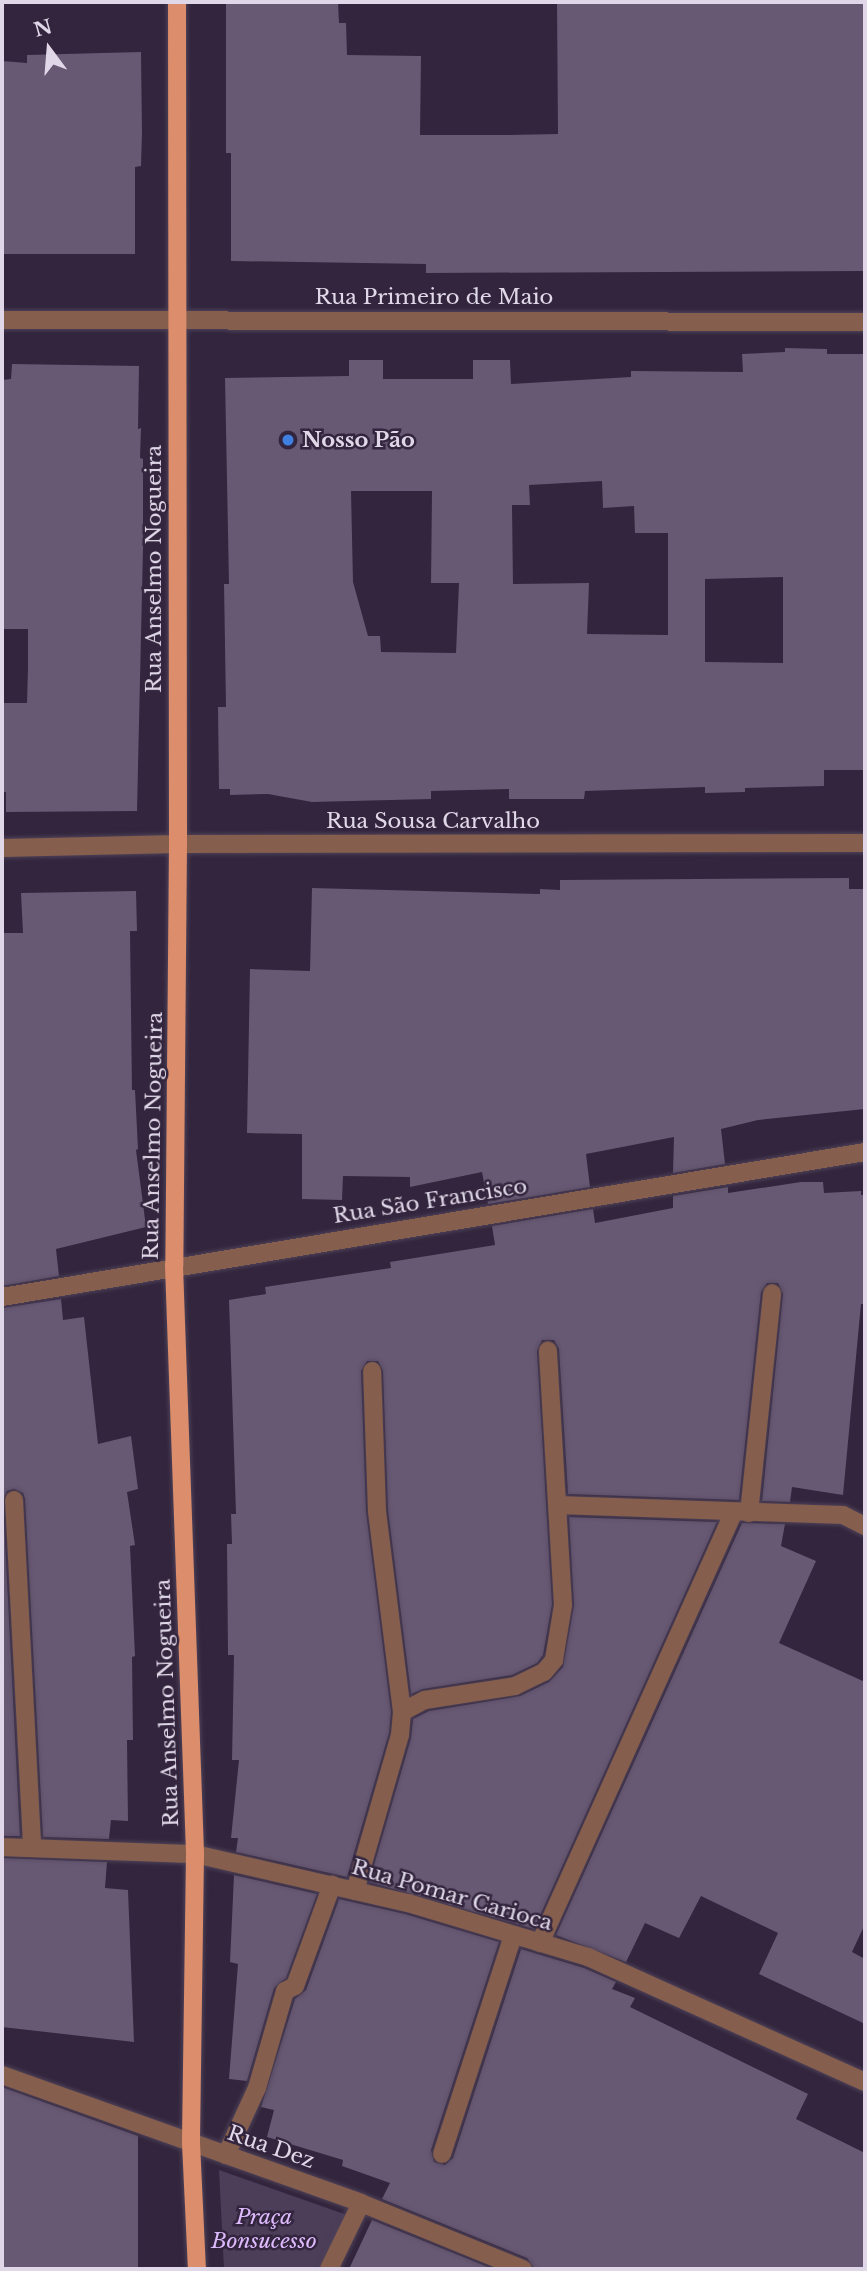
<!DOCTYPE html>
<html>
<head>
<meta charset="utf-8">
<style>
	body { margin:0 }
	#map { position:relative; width:867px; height:2271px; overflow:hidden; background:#32253d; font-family:"Libre Baskerville",serif }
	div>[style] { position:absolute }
	.green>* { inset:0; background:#4c3d59 }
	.building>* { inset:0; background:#675873 }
	.roads { filter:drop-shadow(0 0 2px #4e4258) drop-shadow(0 0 2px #4e4258) }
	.lane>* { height:18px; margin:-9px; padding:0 9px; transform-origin:9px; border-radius:9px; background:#855e4d }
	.street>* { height:18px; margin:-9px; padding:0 9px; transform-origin:9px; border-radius:9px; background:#855e4d }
	.primary>* { height:18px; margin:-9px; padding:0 9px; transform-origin:9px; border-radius:9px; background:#dc8d6b }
	.dots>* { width:19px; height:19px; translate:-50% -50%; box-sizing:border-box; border:4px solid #32253d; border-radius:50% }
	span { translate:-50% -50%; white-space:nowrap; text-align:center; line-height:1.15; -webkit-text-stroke:5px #32253d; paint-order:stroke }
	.street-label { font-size:21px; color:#e0d8e8 }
	.poi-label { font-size:21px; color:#e0d8e8; font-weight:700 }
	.left { translate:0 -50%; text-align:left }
	.park-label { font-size:21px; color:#ddbafc; font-style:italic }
	.frame { position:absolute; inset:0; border:4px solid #e0d8e8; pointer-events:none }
	.north { position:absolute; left:14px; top:14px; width:70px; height:70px; -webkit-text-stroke:5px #32253d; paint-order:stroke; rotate:344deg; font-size:19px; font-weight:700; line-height:28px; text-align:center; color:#e0d8e8 }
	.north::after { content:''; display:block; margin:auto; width:24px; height:32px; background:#e0d8e8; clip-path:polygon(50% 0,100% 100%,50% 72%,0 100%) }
</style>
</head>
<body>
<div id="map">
	<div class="green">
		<div style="clip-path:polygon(219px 2170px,347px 2215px,319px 2269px,224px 2269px)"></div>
	</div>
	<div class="building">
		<div style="clip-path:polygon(226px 2px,338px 2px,339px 23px,346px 23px,347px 55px,421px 56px,420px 135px,508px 135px,558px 134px,557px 2px,865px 2px,865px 271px,426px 273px,426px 264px,231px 261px,231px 153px,226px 153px)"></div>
		<div style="clip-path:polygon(141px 52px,142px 133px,141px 166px,135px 167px,135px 254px,2px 254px,2px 61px,27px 63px,27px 55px)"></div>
		<div style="clip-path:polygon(evenodd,785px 348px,827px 349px,827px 354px,865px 354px,865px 770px,824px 770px,824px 786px,745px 788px,745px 792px,705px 793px,705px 787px,585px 791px,584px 799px,509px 799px,509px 789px,431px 791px,431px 799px,312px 802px,268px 794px,230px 795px,230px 789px,219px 789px,218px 707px,226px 707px,224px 584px,229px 584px,225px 378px,349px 376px,349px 360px,383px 360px,383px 379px,473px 379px,473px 360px,510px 360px,511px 384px,631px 377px,631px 371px,743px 372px,742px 354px,785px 352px,785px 348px,602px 481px,603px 508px,634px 506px,635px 533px,668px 533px,668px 635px,587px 634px,589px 583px,513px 584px,512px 505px,530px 505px,529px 485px,602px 481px,785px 348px,351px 491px,432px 491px,431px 583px,459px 583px,456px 653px,381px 652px,380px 636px,368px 636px,353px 582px,351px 491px,785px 348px,783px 577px,783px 663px,705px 662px,705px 579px,783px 577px)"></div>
		<div style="clip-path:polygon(12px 364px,139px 366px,138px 429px,141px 428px,140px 458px,143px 459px,143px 549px,137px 811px,6px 812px,6px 792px,2px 792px,2px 703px,27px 703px,28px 668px,28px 629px,2px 629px,2px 380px,11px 379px)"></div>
		<div style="clip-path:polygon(849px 878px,849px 889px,865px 889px,865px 1109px,758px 1120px,721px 1129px,725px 1164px,673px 1173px,674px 1137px,586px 1154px,590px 1187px,488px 1204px,482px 1172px,410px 1187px,410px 1177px,343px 1176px,342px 1200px,302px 1199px,302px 1134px,247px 1133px,250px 969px,310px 971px,312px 888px,540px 894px,540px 889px,560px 890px,560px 880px)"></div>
		<div style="clip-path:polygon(136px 891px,137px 931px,130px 931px,132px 1090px,135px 1090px,138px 1149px,136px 1150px,146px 1227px,56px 1249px,59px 1276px,2px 1286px,2px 933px,23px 933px,21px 893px)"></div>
		<div style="clip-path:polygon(801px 1182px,823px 1182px,824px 1193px,861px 1191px,861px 1195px,865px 1195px,865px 1304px,861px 1304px,843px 1495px,792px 1487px,790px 1502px,762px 1501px,783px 1294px,778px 1283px,767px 1283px,761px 1292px,739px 1500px,568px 1494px,559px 1349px,554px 1340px,542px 1340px,537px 1351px,552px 1604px,543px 1655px,537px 1663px,512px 1675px,423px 1689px,411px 1694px,388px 1510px,383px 1371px,378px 1361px,367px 1361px,361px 1371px,366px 1511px,391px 1712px,389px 1733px,347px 1877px,236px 1852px,238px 1838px,231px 1838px,239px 1760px,232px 1760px,234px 1655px,228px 1655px,227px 1544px,232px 1544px,231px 1514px,236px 1514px,229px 1300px,266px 1294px,265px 1287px,391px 1268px,390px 1262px,495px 1245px,492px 1226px,593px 1209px,595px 1223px,673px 1208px,673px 1196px,728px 1187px,728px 1193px)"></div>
		<div style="clip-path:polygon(61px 1299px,63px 1320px,84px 1317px,98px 1444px,131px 1436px,138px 1489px,127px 1492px,135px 1545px,130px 1546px,135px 1656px,132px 1657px,133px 1740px,127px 1740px,128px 1821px,111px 1820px,109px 1839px,43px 1837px,25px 1499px,23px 1493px,14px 1489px,7px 1491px,3px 1501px,20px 1836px,2px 1836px,2px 1308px)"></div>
		<div style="clip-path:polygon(569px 1517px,717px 1522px,534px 1929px,369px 1882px,411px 1738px,413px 1719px,429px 1711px,520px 1696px,549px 1682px,563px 1667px,574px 1605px)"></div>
		<div style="clip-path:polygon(742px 1523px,785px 1524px,781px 1546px,816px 1561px,779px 1643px,865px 1682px,865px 1924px,852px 1952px,865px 1959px,865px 2024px,759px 1974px,778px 1933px,701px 1896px,679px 1938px,645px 1923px,626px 1962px,556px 1935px)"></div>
		<div style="clip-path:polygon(2px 1858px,107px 1862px,105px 1888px,128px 1890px,134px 2042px,2px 2027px)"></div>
		<div style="clip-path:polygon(234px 1875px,317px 1894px,286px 1978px,274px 1988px,247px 2081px,229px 2079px,238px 1964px,230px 1962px)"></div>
		<div style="clip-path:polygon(339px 1899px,405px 1914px,499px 1942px,431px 2150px,434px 2162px,445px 2165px,453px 2158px,521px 1949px,584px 1968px,616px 1982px,612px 1989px,635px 1998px,630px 2007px,808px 2094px,796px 2119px,865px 2153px,865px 2269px,534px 2269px,527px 2258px,382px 2199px,390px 2183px,342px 2166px,343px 2160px,267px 2137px,274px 2110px,261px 2107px,295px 1999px,306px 1990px)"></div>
		<div style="clip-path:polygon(2px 2087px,138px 2136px,138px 2269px,2px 2269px)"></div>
		<div style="clip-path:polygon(372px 2220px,493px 2269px,349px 2269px)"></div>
	</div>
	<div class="roads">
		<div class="lane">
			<div style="left:14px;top:1500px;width:347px;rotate:87deg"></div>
			<div style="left:558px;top:1505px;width:285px;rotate:2deg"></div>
			<div style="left:749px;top:1513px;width:221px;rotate:-84deg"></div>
			<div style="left:402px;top:1712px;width:26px;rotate:-28deg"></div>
			<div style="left:425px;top:1700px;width:91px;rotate:-8.8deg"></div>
			<div style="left:515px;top:1686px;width:32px;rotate:-26deg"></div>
			<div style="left:544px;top:1672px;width:16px;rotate:-50deg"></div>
			<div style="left:554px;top:1660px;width:56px;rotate:-80.7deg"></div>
			<div style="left:563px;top:1605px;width:255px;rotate:-93.4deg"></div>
			<div style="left:355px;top:1891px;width:162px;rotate:-73.9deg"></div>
			<div style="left:400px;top:1735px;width:23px;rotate:-85deg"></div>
			<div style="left:402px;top:1712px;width:203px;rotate:-97.1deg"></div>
			<div style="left:377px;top:1511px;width:140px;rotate:-92deg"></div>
			<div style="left:540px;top:1943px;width:473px;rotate:-65.8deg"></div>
			<div style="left:442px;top:2154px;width:230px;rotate:-72deg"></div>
			<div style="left:226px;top:2155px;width:74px;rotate:-65.2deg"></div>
			<div style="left:257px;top:2088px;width:101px;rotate:-73.9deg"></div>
			<div style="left:285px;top:1991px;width:11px;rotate:-27deg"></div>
			<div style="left:295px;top:1986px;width:108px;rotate:-69.9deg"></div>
		</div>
		<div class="street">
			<div style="left:2px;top:320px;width:863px;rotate:0.13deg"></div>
			<div style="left:2px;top:848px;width:176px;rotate:-1.3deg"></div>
			<div style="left:178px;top:844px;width:687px;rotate:-0.08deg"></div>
			<div style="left:2px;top:1297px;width:875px;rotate:-9.54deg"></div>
			<div style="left:843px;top:1515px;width:25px;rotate:27deg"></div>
			<div style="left:2px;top:1847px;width:193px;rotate:2.1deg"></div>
			<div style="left:195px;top:1854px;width:219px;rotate:13deg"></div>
			<div style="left:408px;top:1903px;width:188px;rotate:16.7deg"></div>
			<div style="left:588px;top:1957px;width:304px;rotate:24.3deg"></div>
			<div style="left:2px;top:2075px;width:381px;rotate:19.6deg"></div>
			<div style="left:361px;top:2203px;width:175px;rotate:22.2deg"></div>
			<div style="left:329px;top:2269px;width:73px;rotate:-64.1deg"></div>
		</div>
		<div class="primary">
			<div style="left:177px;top:2px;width:842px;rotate:89.93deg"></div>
			<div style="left:178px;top:844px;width:422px;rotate:90.5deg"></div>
			<div style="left:174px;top:1266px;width:588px;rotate:87.95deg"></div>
			<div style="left:195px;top:1854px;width:289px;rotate:90.8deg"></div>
			<div style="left:191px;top:2143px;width:126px;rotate:87.3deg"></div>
		</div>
	</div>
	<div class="dots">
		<div style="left:288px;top:440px;background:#3f7fe0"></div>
	</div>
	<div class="street-label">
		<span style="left:434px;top:297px">Rua Primeiro de Maio</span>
		<span style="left:154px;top:569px;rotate:-90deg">Rua Anselmo Nogueira</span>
		<span style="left:433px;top:821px">Rua Sousa Carvalho</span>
		<span style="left:153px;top:1136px;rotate:-89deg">Rua Anselmo Nogueira</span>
		<span style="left:430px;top:1201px;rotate:-9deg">Rua São Francisco</span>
		<span style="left:167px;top:1703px;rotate:-92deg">Rua Anselmo Nogueira</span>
		<span style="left:452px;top:1895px;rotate:16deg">Rua Pomar Carioca</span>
		<span style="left:271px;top:2147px;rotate:19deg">Rua Dez</span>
	</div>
	<div class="poi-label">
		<span class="left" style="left:302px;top:440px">Nosso Pão</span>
	</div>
	<div class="park-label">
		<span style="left:264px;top:2229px">Praça<br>Bonsucesso</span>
	</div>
	<div class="frame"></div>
	<div class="north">N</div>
</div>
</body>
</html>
